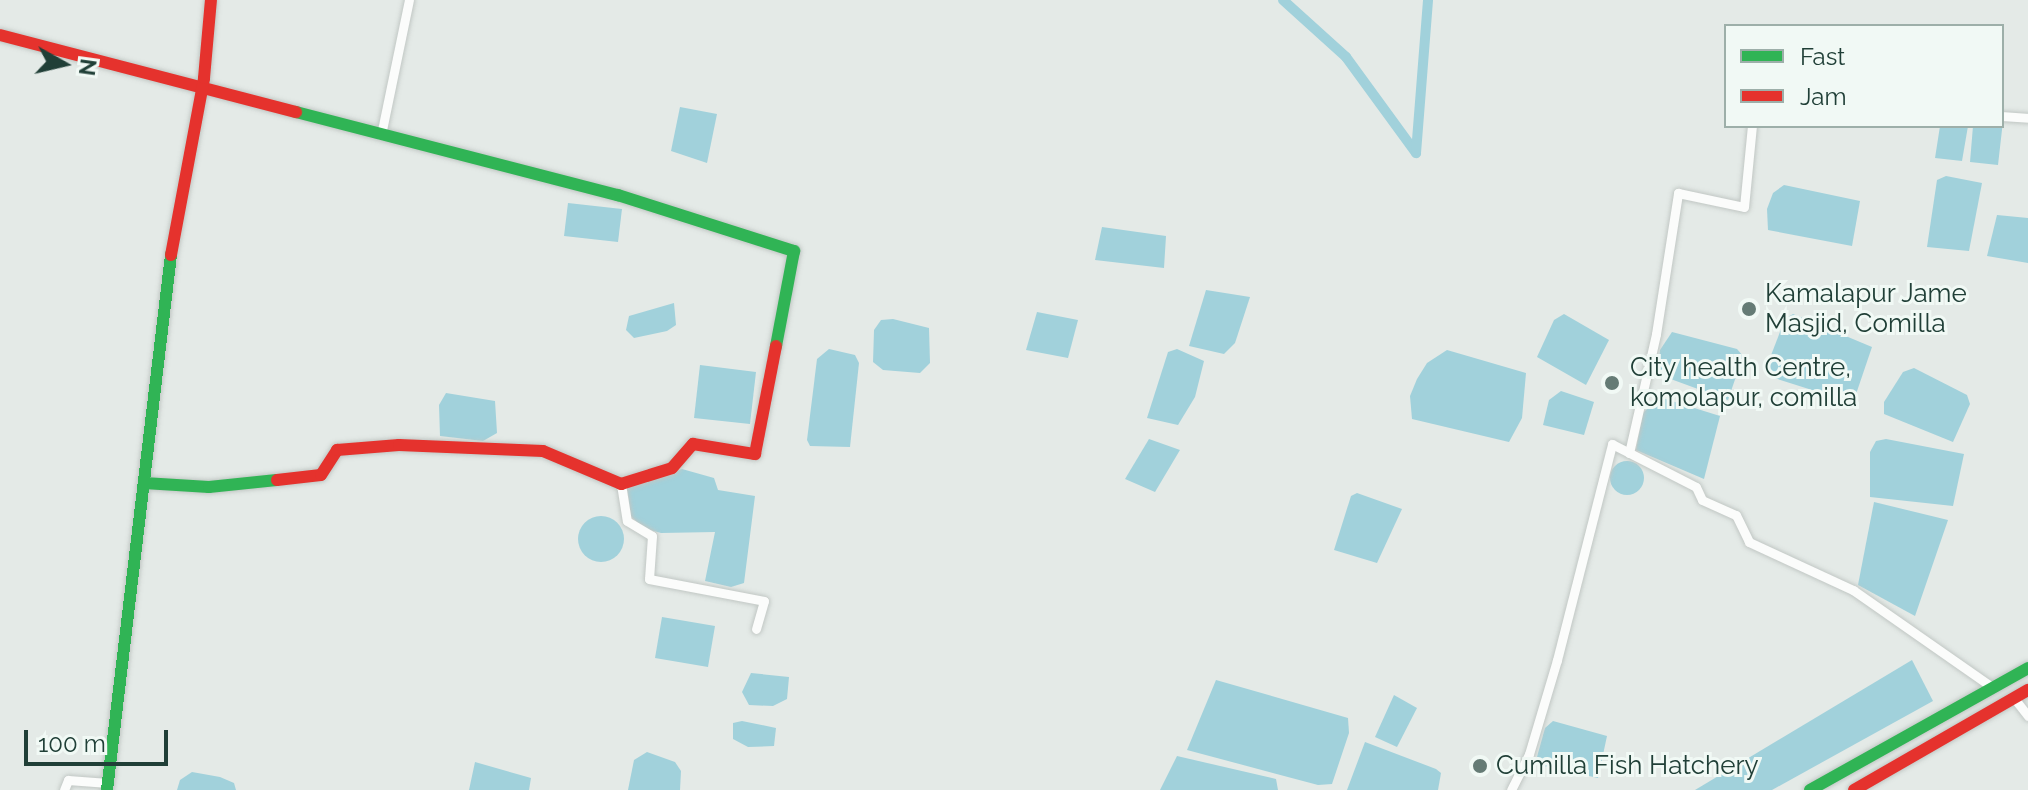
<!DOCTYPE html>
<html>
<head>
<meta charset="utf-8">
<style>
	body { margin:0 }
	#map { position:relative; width:2028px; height:790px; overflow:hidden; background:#e4eae7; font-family:Raleway,sans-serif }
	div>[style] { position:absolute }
	.water>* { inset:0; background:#a1d1db }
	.round { border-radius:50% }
	.canal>* { height:10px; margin:-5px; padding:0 5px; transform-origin:5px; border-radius:5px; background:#a1d1db }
	.roads { filter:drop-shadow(0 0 2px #c1c7c4) drop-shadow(0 0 2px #c1c7c4) }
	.street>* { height:9px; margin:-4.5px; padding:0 4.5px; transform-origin:4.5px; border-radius:4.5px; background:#fbfcfb }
	.fast>* { height:12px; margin:-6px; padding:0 6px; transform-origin:6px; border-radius:6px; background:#30b455 }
	.jam>* { height:12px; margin:-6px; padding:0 6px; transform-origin:6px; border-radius:6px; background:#e5322d }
	.dots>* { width:22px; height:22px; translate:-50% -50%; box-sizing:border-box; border:4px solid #f1f9f5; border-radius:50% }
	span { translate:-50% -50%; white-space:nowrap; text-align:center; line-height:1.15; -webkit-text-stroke:6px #f1f9f5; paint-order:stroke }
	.poi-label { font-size:26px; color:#203f37 }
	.left { translate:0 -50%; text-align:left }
	.legend { position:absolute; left:1724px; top:24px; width:280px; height:104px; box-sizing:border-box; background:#f1f9f5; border:2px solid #9dafa9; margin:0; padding:10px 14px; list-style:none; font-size:24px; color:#203f37 }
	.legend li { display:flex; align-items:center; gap:16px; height:40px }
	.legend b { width:40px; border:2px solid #9dafa9 }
	.north { position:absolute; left:24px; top:24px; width:80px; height:80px; -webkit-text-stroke:6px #f1f9f5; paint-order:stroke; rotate:98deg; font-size:22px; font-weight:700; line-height:32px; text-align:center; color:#203f37 }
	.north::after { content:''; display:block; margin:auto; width:28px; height:36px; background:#203f37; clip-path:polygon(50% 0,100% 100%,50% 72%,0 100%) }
	.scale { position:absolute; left:24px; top:730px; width:144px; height:36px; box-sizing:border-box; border:4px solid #203f37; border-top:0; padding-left:10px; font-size:24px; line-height:28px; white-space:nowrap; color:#203f37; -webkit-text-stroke:6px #f1f9f5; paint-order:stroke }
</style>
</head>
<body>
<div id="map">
	<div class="water">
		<div style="clip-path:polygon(680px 107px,717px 114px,707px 163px,671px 151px)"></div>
		<div style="clip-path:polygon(2003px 121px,1998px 165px,1970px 162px,1973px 126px,2002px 126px)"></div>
		<div style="clip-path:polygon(1940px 126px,1968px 126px,1962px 161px,1935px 158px)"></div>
		<div style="clip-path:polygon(1946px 176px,1982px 183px,1969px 251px,1927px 247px,1937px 180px)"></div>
		<div style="clip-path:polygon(1784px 185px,1860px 201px,1852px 246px,1768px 230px,1767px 209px,1773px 193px)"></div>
		<div style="clip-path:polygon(568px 203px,622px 209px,618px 242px,564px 236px)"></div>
		<div style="clip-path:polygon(1997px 215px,2028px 218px,2028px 263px,1987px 256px)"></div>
		<div style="clip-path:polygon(1102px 227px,1166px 236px,1164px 268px,1095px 260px)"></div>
		<div style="clip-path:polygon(1206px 290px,1250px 297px,1235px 343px,1224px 354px,1189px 346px)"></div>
		<div style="clip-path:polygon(674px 303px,676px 325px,667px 331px,634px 338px,626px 330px,629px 316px)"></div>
		<div style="clip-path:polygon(1037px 312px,1078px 320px,1068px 358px,1026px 350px)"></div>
		<div style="clip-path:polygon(1564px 314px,1609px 340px,1586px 385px,1537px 357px,1554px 320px)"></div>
		<div style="clip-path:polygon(1793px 314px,1872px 347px,1853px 403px,1771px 377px,1768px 363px,1785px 319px)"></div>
		<div style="clip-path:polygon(893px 319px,929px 328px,930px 363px,920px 373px,883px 370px,873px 362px,874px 330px,881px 320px)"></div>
		<div style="clip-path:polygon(1672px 332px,1737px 349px,1743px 356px,1728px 400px,1657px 374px,1660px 350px)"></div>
		<div style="clip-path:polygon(829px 349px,855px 355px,859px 363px,850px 447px,810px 446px,807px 440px,817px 359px)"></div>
		<div style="clip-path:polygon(1177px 349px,1204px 361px,1195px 397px,1178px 425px,1147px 418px,1168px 352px)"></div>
		<div style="clip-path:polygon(1447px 350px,1526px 373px,1522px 418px,1509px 442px,1412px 419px,1410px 396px,1417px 379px,1427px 363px)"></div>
		<div style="clip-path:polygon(700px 365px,756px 372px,750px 424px,694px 418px)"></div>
		<div style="clip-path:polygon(1914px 368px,1967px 395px,1970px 404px,1953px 442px,1884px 414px,1884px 402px,1903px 372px)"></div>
		<div style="clip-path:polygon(1561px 391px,1594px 402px,1584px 435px,1543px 425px,1549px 400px)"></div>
		<div style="clip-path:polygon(446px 393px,495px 401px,497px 433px,483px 441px,440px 436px,439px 405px)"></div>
		<div style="clip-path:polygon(1659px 397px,1720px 416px,1704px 479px,1636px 450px,1643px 413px)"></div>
		<div style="clip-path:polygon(1149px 439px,1180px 450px,1155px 492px,1125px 479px)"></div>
		<div style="clip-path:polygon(1886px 439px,1964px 454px,1953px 506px,1870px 497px,1870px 452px,1876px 441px)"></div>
		<div class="round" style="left:1610px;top:461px;width:34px;height:34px"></div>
		<div style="clip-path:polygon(682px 469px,714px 478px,718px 490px,755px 496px,744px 583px,731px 587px,705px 581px,715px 532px,661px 533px,643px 528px,631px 516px,627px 486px)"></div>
		<div style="clip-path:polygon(1357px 493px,1402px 509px,1377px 563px,1334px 550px,1351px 496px)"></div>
		<div style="clip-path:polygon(1874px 502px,1948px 520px,1915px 616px,1858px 585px)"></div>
		<div class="round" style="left:578px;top:516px;width:46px;height:46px"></div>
		<div style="clip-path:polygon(662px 617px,715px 626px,708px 667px,655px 658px)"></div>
		<div style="clip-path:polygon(1912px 660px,1933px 701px,1772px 790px,1695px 790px)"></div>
		<div style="clip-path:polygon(751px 673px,789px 677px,787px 699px,773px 706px,749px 705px,742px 692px)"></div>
		<div style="clip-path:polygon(1216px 680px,1348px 718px,1349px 733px,1332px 784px,1318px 785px,1187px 750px)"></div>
		<div style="clip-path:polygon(1394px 695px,1417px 708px,1397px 747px,1375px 737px)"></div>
		<div style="clip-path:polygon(742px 721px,776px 728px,774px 746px,748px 747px,733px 739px,733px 723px)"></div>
		<div style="clip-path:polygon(1553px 721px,1607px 736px,1598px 778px,1535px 764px,1545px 728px)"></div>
		<div style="clip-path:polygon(1365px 742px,1436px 769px,1441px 773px,1438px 790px,1347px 790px)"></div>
		<div style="clip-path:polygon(647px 752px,675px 762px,681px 771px,680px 790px,628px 790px,634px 760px)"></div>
		<div style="clip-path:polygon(1177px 756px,1276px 779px,1278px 790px,1160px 790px)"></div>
		<div style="clip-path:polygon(475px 762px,531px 778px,529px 790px,469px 790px)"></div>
		<div style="clip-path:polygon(192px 772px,220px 777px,234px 783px,236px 790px,177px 790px,180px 780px)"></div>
	</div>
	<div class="canal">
		<div style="left:1283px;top:0;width:85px;rotate:42.1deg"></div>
		<div style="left:1346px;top:57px;width:119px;rotate:53.9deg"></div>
		<div style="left:1416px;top:153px;width:153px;rotate:-85.5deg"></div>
	</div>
	<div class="roads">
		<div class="street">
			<div style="left:2002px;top:116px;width:26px;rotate:4deg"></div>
			<div style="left:381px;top:135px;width:138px;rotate:-78.3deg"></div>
			<div style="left:1629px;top:453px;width:122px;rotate:-77.2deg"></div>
			<div style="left:1656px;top:334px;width:143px;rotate:-81.1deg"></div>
			<div style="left:1678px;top:193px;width:67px;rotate:12deg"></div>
			<div style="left:1744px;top:207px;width:81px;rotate:-84.4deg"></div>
			<div style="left:621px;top:484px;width:37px;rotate:81deg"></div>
			<div style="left:627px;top:521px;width:29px;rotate:31deg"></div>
			<div style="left:652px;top:536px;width:43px;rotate:94deg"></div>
			<div style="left:649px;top:579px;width:117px;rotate:10.8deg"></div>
			<div style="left:764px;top:601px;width:29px;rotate:106deg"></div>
			<div style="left:2014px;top:698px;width:23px;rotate:52deg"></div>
			<div style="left:64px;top:790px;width:11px;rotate:-68deg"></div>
			<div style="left:68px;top:780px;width:40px;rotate:4.3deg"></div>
			<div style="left:1511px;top:790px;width:40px;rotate:-63.4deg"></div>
			<div style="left:1529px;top:754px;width:98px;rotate:-73.4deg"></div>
			<div style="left:1557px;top:660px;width:223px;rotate:-75.7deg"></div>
			<div style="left:1612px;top:444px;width:94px;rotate:27.1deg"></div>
			<div style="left:1696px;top:487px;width:14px;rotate:65deg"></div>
			<div style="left:1702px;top:500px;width:37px;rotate:24deg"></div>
			<div style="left:1736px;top:515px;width:30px;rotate:64deg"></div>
			<div style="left:1749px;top:542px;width:115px;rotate:24.8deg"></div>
			<div style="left:1853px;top:590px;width:169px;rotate:34.9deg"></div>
		</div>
		<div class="fast">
			<div style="left:296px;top:112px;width:333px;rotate:14.5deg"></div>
			<div style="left:618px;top:195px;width:185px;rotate:17.7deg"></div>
			<div style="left:794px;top:251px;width:97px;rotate:100.7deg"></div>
			<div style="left:144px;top:483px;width:65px;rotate:3.5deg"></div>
			<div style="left:209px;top:487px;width:68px;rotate:-5.9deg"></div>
			<div style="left:107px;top:790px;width:539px;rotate:-83.18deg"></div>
			<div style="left:1810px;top:790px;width:250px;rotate:-29.2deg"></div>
		</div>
		<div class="jam">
			<div style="left:0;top:35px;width:306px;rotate:14.6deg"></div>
			<div style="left:171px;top:255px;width:180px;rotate:-79.4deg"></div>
			<div style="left:204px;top:78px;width:78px;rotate:-84.9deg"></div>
			<div style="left:277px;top:480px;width:44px;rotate:-6.5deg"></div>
			<div style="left:321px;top:475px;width:30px;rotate:-57deg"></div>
			<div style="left:337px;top:450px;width:62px;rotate:-4.6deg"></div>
			<div style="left:399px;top:445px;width:144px;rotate:2.4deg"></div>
			<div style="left:543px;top:451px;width:85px;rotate:22.9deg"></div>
			<div style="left:621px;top:484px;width:53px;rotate:-17.4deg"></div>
			<div style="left:672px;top:468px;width:32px;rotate:-49deg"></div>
			<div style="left:693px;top:444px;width:63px;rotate:9.2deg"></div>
			<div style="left:755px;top:454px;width:110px;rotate:-79deg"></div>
			<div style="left:1854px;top:790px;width:201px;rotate:-29.9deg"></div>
		</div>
	</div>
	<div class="dots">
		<div style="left:1749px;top:309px;background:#657b75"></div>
		<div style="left:1612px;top:383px;background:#657b75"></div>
		<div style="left:1480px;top:766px;background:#657b75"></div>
	</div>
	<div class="poi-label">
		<span class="left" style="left:1765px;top:309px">Kamalapur Jame<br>Masjid, Comilla</span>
		<span class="left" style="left:1630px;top:383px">City health Centre,<br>komolapur, comilla</span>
		<span class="left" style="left:1496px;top:766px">Cumilla Fish Hatchery</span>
	</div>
	<ul class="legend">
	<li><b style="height:10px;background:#30b455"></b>Fast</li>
	<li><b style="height:10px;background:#e5322d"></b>Jam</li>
	</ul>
	<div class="north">N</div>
	<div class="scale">100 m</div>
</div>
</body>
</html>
